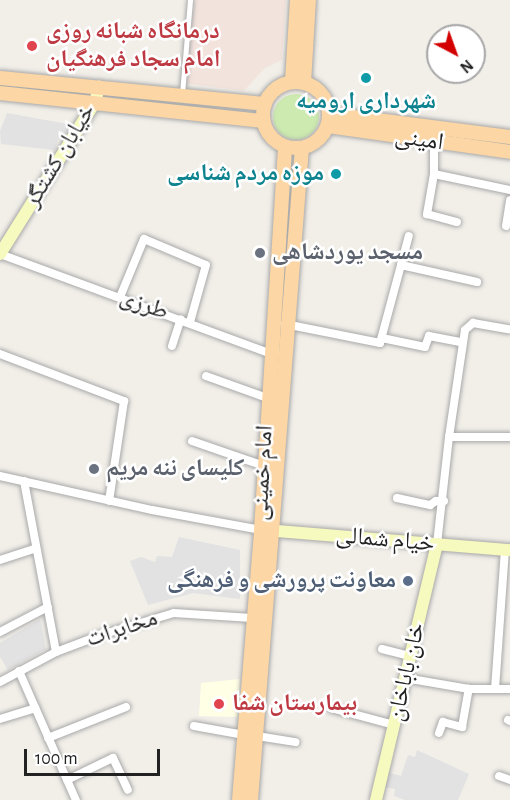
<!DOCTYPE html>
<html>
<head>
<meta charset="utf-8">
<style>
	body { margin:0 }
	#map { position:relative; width:510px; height:800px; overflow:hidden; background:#f2efe9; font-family:"Alegreya Sans","Noto Naskh Arabic",sans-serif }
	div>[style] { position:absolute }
	.education>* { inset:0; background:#ffffe5 }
	.military>* { inset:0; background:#f3e3dd }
	.grass>* { inset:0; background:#cdebb0 }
	.round { border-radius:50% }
	.parking>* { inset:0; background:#e2e2e2 }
	.roads { filter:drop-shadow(0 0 2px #a9a9a9) drop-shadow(0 0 2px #a9a9a9) }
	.lane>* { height:4.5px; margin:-2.25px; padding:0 2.25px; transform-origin:2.25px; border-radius:2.25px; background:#fff }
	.street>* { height:8px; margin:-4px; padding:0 4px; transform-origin:4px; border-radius:4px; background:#fff }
	.secondary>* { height:12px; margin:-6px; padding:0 6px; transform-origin:6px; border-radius:6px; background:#f7fabf }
	.primary>* { height:14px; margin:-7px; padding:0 7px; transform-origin:7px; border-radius:7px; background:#fcd6a4 }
	.primary>.ring { margin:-7px; padding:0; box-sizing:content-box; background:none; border:14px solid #fcd6a4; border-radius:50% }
	.dots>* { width:16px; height:16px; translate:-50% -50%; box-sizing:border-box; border:3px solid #fff; border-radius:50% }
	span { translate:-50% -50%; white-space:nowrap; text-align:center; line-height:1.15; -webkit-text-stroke:5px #fff; paint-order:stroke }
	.health-label { font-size:24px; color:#be3a42; font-weight:700 }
	.left { translate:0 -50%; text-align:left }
	.culture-label { font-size:24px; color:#0d838f; font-weight:700 }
	.right { translate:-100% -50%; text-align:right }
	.street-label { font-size:24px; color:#222 }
	.worship-label { font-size:24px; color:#5b616d; font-weight:700 }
	.service-label { font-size:24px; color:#4e5e75; font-weight:700 }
	.north { position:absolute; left:426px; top:24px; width:60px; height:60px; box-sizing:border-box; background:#fff; border:2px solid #a7a7a7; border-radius:50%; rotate:139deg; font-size:16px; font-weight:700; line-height:24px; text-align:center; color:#222 }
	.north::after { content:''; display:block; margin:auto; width:21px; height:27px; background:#d40000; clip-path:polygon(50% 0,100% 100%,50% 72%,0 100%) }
	.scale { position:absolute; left:24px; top:749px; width:136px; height:27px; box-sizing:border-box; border:3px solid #222; border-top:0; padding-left:8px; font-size:18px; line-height:21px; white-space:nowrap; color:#222; -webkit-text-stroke:4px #fff; paint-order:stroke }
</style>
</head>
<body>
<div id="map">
	<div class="education">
		<div style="clip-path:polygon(240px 679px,238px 717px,199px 716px,201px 683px)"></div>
	</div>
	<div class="military">
		<div style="clip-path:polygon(195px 0,286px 0,282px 60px,265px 68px,244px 91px,183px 83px)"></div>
	</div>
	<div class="grass">
		<div class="round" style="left:273px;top:94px;width:46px;height:46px"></div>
	</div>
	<div class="parking">
		<div style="clip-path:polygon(7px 113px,73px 125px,63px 143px,58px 139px,55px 150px,1px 144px,0 131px)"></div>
		<div style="clip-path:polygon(179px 537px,240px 550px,240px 599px,193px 593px,148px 605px,130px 561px,141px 557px,155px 562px,157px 556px,172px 557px)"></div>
		<div style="clip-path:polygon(40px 619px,46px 649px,8px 670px,0 657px,0 643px)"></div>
		<div style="clip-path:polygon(417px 750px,469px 774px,458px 800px,405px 800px,394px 796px,395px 789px,384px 787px,386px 772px,401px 776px,408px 755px,415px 757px)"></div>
	</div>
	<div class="roads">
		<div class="lane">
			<div style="left:182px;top:94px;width:94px;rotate:-85.1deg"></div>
		</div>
		<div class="street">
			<div style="left:434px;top:138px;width:36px;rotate:90deg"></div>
			<div style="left:434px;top:174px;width:41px;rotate:99.9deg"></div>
			<div style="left:427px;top:214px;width:31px;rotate:15deg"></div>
			<div style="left:434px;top:174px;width:78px;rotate:11.9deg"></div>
			<div style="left:506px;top:226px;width:26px;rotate:-81deg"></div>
			<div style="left:0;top:254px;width:293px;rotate:20.2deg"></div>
			<div style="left:401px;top:265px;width:30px;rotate:-75deg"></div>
			<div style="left:120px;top:297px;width:63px;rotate:-67.5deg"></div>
			<div style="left:144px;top:239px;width:67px;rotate:22.8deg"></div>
			<div style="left:206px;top:265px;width:59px;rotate:105.7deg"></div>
			<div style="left:285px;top:324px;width:97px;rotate:11.3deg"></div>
			<div style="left:380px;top:343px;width:81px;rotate:-74.9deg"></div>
			<div style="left:401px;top:265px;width:78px;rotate:12.6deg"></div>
			<div style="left:382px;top:338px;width:44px;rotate:11.8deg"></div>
			<div style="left:425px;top:347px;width:12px;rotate:-70deg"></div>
			<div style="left:429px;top:336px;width:33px;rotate:11deg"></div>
			<div style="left:172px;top:346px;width:28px;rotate:-72deg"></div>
			<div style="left:0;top:354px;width:133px;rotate:20.8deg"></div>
			<div style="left:124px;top:401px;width:101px;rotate:98.5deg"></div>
			<div style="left:206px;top:376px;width:71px;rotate:19.7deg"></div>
			<div style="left:449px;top:437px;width:108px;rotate:-81.5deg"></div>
			<div style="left:465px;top:330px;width:11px;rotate:-41deg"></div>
			<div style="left:473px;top:323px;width:36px;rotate:10deg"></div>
			<div style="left:192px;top:441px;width:76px;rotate:19.1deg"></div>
			<div style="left:0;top:476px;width:156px;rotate:12.6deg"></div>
			<div style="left:152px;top:510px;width:111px;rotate:10.4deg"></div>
			<div style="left:24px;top:481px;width:174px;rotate:79.4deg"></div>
			<div style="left:397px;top:498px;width:34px;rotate:12deg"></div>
			<div style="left:430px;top:505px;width:7px;rotate:-34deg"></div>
			<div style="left:436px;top:501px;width:8px"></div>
			<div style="left:437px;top:544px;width:108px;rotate:-83.6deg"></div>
			<div style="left:449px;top:437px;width:61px"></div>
			<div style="left:0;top:560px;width:38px;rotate:-18deg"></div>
			<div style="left:0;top:632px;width:54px;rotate:-27.5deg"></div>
			<div style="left:382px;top:649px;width:29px;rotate:14deg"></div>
			<div style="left:19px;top:671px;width:141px;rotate:66.2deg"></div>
			<div style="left:405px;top:678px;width:65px;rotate:9.8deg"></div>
			<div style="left:469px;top:689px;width:41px"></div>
			<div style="left:0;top:682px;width:64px;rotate:-28.2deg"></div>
			<div style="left:56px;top:652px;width:48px;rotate:-20.7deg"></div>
			<div style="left:101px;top:635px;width:76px;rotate:-16.8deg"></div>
			<div style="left:174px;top:613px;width:78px;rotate:3.7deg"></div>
			<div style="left:495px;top:689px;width:139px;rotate:-85.9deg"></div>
			<div style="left:331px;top:708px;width:65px;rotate:15.1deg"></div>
			<div style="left:0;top:719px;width:37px;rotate:-17deg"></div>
			<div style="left:508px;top:720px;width:2px;rotate:27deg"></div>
			<div style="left:194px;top:726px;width:51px;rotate:10.2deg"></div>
			<div style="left:439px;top:733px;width:12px;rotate:-70deg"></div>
			<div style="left:443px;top:722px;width:20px;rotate:15deg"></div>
			<div style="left:462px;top:727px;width:39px;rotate:-80deg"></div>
			<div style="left:257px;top:736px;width:39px;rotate:9deg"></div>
			<div style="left:48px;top:738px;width:84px;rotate:-21.7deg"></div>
			<div style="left:499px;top:776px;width:12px;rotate:20deg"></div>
			<div style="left:67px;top:780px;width:51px;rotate:-25.6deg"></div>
			<div style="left:113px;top:758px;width:35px;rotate:65deg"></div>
		</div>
		<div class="secondary">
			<div style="left:0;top:254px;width:179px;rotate:-58deg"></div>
			<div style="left:95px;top:102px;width:16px;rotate:-75deg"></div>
			<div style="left:265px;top:530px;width:246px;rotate:4.7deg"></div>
			<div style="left:376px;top:800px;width:263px;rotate:-76.6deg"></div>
		</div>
		<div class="primary">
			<div style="left:0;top:78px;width:266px;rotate:5.6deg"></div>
			<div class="ring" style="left:263px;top:82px;width:52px;height:52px"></div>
			<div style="left:292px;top:82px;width:82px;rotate:-86.5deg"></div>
			<div style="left:304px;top:83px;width:83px;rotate:-86.6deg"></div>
			<div style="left:0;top:93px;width:265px;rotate:6.1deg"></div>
			<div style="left:330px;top:114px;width:181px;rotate:7.3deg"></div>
			<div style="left:328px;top:126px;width:184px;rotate:8.1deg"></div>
			<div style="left:239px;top:800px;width:271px;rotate:-85.3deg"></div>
			<div style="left:261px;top:530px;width:384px;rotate:-86.4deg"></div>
			<div style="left:251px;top:800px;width:654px;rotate:-85.53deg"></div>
		</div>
	</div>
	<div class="dots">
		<div style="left:32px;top:46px;background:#e0444e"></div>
		<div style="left:366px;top:78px;background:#0f9aa8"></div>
		<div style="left:336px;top:174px;background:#0f9aa8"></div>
		<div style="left:260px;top:253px;background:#6b7280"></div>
		<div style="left:94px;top:469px;background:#6b7280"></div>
		<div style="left:408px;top:581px;background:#5c6f8a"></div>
		<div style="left:219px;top:704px;background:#e0444e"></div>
	</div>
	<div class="health-label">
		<span class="left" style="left:46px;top:46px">درمانگاه شبانه روزی<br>امام سجاد فرهنگیان</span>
		<span class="left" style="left:232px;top:704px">بیمارستان شفا</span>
	</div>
	<div class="culture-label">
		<span style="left:366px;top:102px">شهرداری ارومیه</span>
		<span class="right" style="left:324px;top:174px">موزه مردم شناسی</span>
	</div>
	<div class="street-label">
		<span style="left:419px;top:140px;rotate:8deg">امینی</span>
		<span style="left:60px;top:156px;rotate:-59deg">خیابان کشتگر</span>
		<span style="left:144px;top:305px;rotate:20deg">طرزی</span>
		<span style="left:263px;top:473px;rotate:-87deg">امام خمینی</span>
		<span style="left:385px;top:540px;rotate:5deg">خیام شمالی</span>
		<span style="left:122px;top:629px;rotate:-18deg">مخابرات</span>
		<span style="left:407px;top:672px;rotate:-77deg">خان باباخان</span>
	</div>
	<div class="worship-label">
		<span class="left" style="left:272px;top:253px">مسجد یوردشاهی</span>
		<span class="left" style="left:106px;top:469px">کلیسای ننه مریم</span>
	</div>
	<div class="service-label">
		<span class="right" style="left:396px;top:581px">معاونت پرورشی و فرهنگی</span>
	</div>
	<div class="north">N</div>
	<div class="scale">100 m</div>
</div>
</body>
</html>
